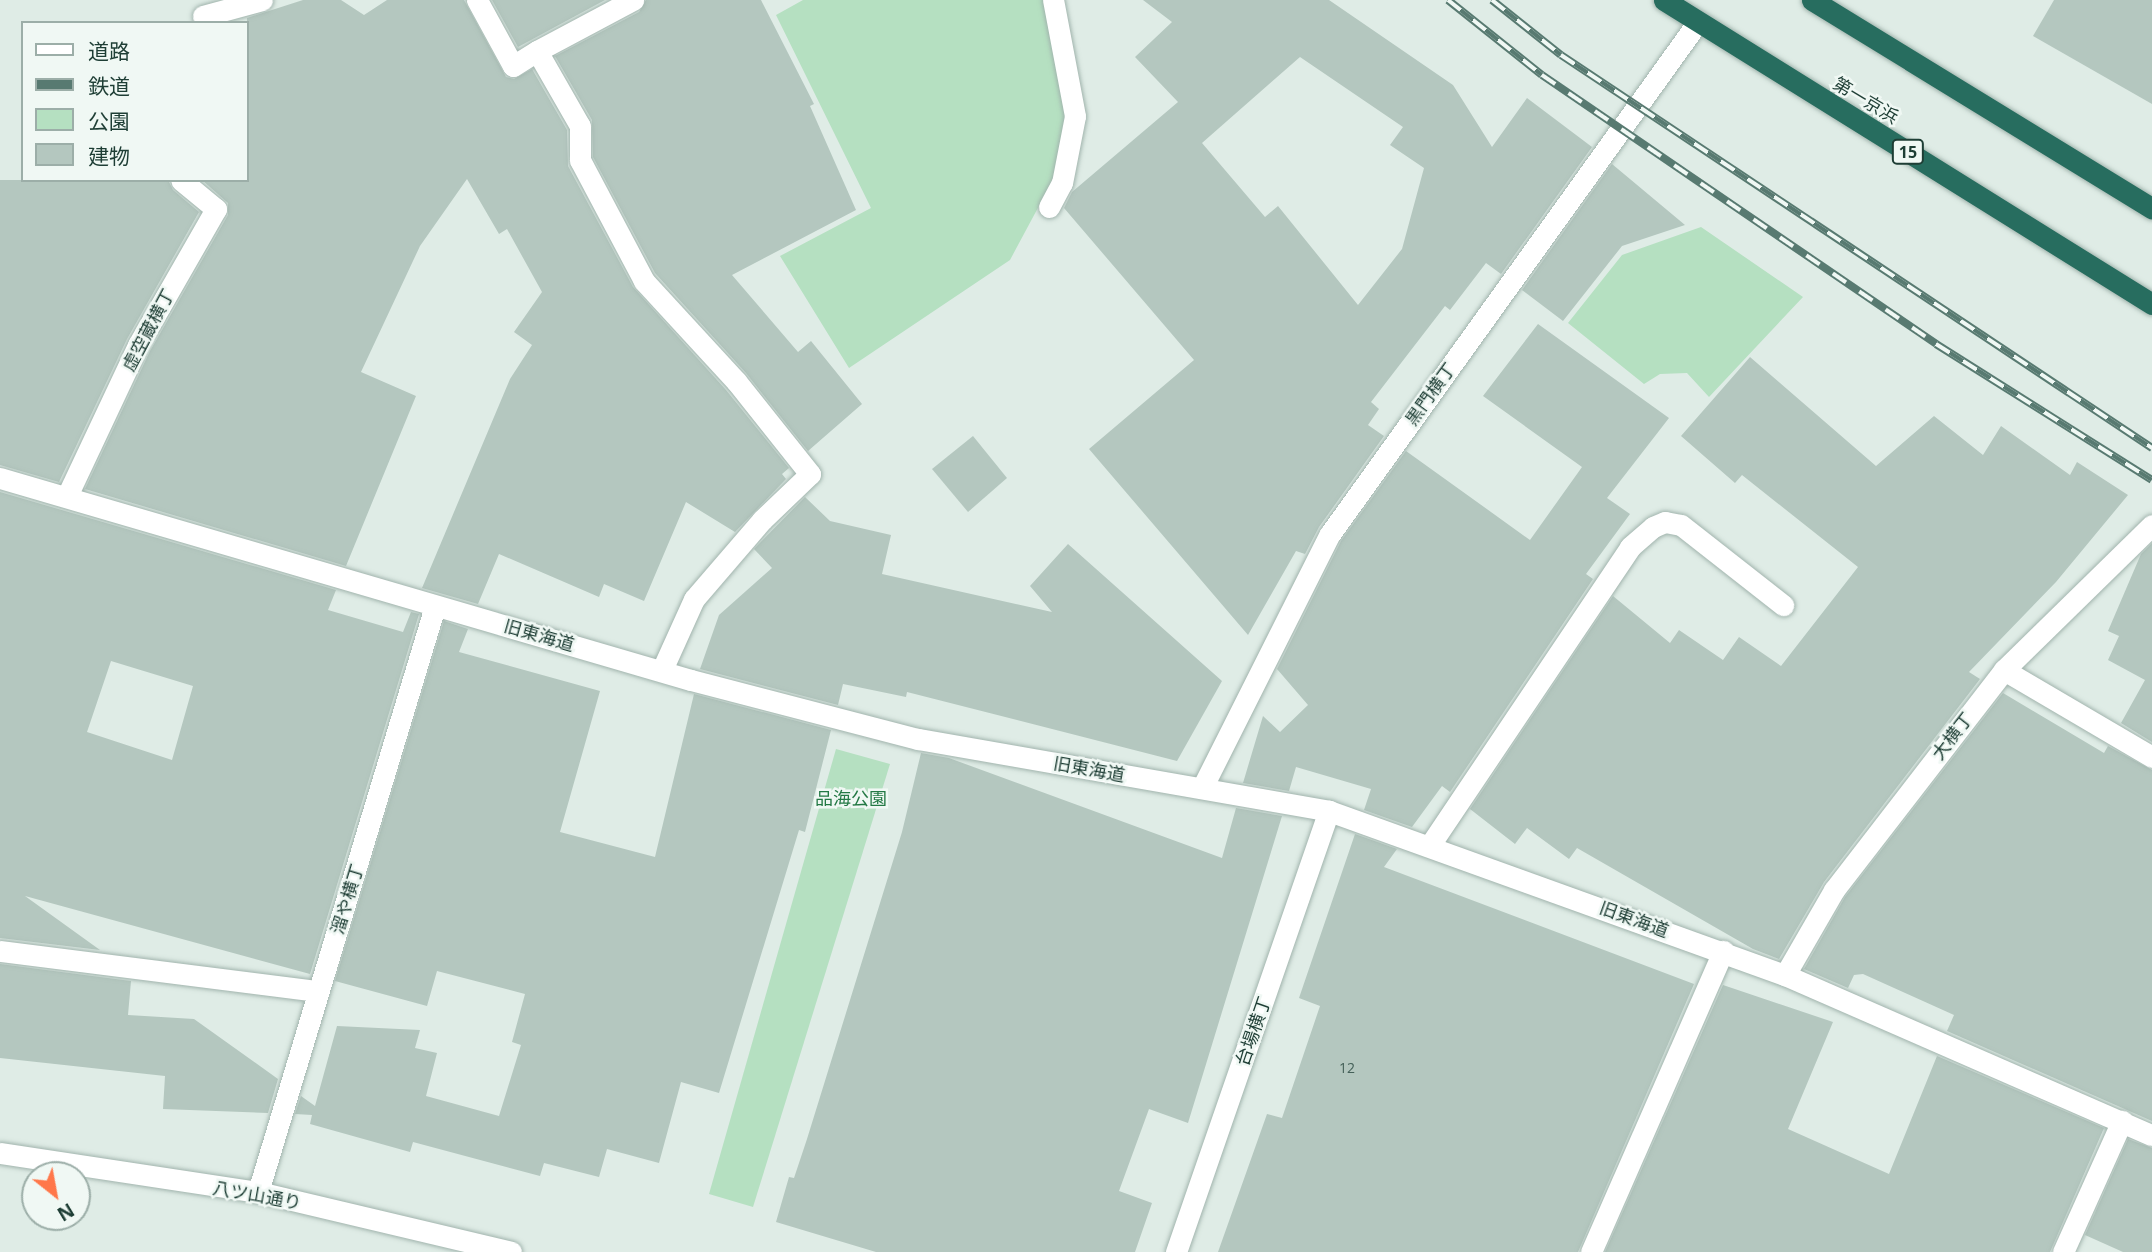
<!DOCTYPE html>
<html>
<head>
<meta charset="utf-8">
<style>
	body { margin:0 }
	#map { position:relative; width:2152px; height:1252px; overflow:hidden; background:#dfece6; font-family:"Open Sans","Noto Sans JP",sans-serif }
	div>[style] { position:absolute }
	.green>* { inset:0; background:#b5e0c1 }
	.building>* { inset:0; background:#b4c7bf }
	.roads { filter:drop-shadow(0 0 2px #a1b4ad) drop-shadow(0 0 2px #a1b4ad) }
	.minor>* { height:21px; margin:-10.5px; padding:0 10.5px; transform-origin:10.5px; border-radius:10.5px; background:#fff }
	.highway>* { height:21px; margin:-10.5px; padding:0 10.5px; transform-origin:10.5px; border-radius:10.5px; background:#276d5f }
	.rail>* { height:8px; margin-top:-4px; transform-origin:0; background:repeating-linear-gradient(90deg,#f0f8f4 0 16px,#587a71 0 32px); box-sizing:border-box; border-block:2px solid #587a71 }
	span { translate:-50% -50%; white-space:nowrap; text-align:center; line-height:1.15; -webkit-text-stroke:5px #f0f8f4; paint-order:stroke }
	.number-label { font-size:14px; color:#446058 }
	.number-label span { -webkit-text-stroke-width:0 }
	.shield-label span { padding:2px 5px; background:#f0f8f4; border:2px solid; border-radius:5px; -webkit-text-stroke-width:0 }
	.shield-label { font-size:16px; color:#1e3e35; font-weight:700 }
	.street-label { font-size:18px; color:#1e3e35 }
	.park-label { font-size:18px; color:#247945 }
	.legend { position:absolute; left:21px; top:21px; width:228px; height:161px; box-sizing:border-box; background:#f0f8f4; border:2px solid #9caea8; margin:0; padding:9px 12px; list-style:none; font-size:21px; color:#1e3e35 }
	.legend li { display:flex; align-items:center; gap:14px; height:35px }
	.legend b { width:35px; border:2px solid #9caea8 }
	.north { position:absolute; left:21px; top:1161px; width:70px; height:70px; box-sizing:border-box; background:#f0f8f4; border:2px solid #9caea8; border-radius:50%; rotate:149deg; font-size:19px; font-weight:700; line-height:28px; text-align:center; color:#1e3e35 }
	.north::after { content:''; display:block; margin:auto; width:24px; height:32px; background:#ff774a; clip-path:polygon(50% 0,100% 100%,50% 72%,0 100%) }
</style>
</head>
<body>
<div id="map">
	<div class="green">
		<div style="clip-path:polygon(803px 0,1045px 0,1070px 113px,1054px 178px,1010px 260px,849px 368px,780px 256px,871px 208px,776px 15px)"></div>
		<div style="clip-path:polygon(1701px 227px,1803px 297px,1709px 397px,1687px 373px,1660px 374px,1644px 384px,1568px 323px,1622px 255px)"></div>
		<div style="clip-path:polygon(836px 749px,890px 764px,753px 1207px,709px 1194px)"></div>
	</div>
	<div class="building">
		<div style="clip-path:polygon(303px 0,341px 0,364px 15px,387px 0,464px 0,506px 77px,514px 79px,532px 69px,567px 130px,568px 166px,633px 287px,726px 390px,789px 468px,782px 474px,786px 479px,735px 532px,686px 502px,644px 601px,604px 584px,599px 597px,499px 554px,478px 604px,422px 588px,510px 379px,532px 345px,514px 332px,542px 292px,507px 229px,499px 234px,467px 179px,420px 246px,361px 372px,416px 396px,346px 566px,85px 489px,150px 351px,228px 215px,228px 203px,202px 180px,247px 180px,247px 18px)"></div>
		<div style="clip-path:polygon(492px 0,605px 0,518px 47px)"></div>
		<div style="clip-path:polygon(646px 0,761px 0,814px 104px,810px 106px,856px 210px,732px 275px,798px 352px,811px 341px,862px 404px,808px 451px,746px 373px,655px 273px,593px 157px,592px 120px,555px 56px,639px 12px)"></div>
		<div style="clip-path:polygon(evenodd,1143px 0,1329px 0,1453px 85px,1492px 147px,1527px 98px,1592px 147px,1501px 274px,1486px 263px,1450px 310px,1445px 306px,1371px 402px,1379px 409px,1368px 425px,1384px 436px,1319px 527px,1305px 554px,1296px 551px,1248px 635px,1089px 449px,1194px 360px,1064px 208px,1072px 192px,1178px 102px,1135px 57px,1172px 22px,1143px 0,1300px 57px,1403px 127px,1390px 145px,1424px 168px,1402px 249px,1358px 305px,1278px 206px,1265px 217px,1202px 143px,1300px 57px)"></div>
		<div style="clip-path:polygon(2054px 0,2152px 0,2152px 104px,2033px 36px)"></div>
		<div style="clip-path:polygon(1612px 164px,1685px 225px,1622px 246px,1563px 321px,1522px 290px)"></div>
		<div style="clip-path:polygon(0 180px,168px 180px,173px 190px,199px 212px,127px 339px,59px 482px,0 465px)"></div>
		<div style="clip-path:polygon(1538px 324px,1669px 418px,1607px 498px,1630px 514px,1586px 574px,1593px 579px,1450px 792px,1442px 786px,1412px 827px,1364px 810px,1371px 789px,1296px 767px,1289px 791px,1243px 783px,1263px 716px,1280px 732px,1308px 705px,1277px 669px,1341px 541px,1406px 451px,1530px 540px,1582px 467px,1483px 396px)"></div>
		<div style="clip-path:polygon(1750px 357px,1876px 466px,1934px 416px,1983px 455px,2001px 426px,2070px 475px,2077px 462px,2128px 495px,2056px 582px,1969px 672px,1980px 679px,1824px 882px,1779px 959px,1753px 949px,1577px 848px,1569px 859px,1527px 828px,1515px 844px,1470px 809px,1613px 596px,1670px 643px,1679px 630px,1723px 660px,1739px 637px,1781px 666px,1858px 567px,1742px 475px,1735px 483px,1681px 436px)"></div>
		<div style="clip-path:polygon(973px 436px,1007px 478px,968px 512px,932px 469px)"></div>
		<div style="clip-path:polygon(evenodd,0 492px,336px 590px,328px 610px,403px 632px,411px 612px,419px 614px,310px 974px,25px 896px,100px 950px,0 938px,0 492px,111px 661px,193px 686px,172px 760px,87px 732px,111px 661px)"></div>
		<div style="clip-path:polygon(805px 497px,830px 521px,891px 535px,882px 574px,1052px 612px,1030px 586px,1068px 544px,1222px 681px,1177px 761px,907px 692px,906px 697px,843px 684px,838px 705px,700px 669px,719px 615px,772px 568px,754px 549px)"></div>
		<div style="clip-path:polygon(2152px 543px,2152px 742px,2121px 723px,2145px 680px,2108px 660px,2119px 636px,2108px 631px,2141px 554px)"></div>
		<div style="clip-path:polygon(444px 621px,468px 629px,459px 652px,600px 691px,560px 832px,655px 857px,694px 694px,831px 730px,805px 832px,799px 830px,719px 1093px,681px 1082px,659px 1163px,607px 1149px,599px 1177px,544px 1163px,540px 1176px,413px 1142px,410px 1152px,310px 1124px,312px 1115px,295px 1114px,301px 1096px,315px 1106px,337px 1026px,420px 1030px,415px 1048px,437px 1053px,426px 1096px,499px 1116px,521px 1045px,512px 1042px,525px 994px,437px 971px,427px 1006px,335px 981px)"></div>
		<div style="clip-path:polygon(2003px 693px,2104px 753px,2108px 746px,2152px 770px,2152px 1121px,1947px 1031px,1954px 1015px,1863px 974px,1854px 975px,1848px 988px,1804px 969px,1845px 897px)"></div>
		<div style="clip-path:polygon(921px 753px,949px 758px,1222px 858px,1236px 808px,1282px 816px,1188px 1123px,1149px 1109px,1119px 1191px,1152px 1203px,1135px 1252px,876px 1252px,776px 1222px,789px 1177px,794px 1178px,807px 1139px,902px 832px)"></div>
		<div style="clip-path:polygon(1355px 834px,1397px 849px,1384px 867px,1694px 984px,1578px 1252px,1218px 1252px,1267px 1114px,1282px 1118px,1320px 1006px,1299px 998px)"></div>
		<div style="clip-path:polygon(0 964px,131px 981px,128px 1015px,194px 1019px,278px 1079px,268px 1113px,163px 1109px,165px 1076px,0 1058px)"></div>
		<div style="clip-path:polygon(1723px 985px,1833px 1022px,1788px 1129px,1889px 1174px,1937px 1056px,2104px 1128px,2050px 1252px,1605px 1252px)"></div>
		<div style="clip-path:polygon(2128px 1139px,2152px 1148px,2152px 1252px,2123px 1252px,2085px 1235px)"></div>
	</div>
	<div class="roads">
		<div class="minor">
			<div style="left:477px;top:0;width:75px;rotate:61.4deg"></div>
			<div style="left:513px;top:66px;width:28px;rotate:-32deg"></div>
			<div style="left:537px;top:51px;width:86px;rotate:60.2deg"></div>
			<div style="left:580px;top:126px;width:34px;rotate:90deg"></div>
			<div style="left:580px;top:160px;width:137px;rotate:62.1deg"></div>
			<div style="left:644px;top:281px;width:136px;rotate:47.4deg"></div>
			<div style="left:736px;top:381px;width:119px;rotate:51.5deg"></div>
			<div style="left:810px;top:474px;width:66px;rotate:136.2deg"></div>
			<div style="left:762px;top:520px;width:104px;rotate:130.7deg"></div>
			<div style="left:694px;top:599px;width:78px;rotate:114.3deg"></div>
			<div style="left:203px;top:16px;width:61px;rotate:-15.2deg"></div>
			<div style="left:537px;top:51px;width:109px;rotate:-28deg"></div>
			<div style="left:1049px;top:207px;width:27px;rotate:-62deg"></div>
			<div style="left:1062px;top:183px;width:68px;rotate:-79deg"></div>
			<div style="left:1075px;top:116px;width:118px;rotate:-100.7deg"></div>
			<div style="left:0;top:478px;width:720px;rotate:16.3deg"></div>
			<div style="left:691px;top:680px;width:235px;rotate:14.6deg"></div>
			<div style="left:918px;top:739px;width:417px;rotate:9.9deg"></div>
			<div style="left:1329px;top:811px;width:485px;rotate:19.8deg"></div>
			<div style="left:1785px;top:975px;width:400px;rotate:23.6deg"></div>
			<div style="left:67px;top:496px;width:167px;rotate:-64.8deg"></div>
			<div style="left:138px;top:345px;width:157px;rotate:-60.2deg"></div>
			<div style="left:216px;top:209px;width:45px;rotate:-140.4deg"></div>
			<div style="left:2004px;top:670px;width:172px;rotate:30.4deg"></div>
			<div style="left:1202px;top:788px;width:284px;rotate:-63.3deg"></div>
			<div style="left:1330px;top:534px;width:629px;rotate:-54.31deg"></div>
			<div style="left:1430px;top:845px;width:359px;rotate:-56.1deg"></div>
			<div style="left:1630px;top:547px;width:30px;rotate:-41deg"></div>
			<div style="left:1653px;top:527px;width:13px;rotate:-23deg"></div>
			<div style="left:1665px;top:522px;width:16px;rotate:11deg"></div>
			<div style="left:1681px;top:525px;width:130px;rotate:38.1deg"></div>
			<div style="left:0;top:951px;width:318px;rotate:7.2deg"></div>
			<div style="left:1785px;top:975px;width:98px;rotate:-60deg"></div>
			<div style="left:1834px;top:890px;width:278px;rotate:-52.3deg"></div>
			<div style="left:2004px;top:670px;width:207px;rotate:-44.4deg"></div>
			<div style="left:0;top:1153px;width:261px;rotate:8.6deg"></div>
			<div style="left:258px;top:1192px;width:260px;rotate:13.3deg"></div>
			<div style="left:258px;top:1192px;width:612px;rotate:-73.19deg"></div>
			<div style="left:1176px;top:1252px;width:467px;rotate:-70.9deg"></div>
			<div style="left:1591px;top:1252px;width:329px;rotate:-66.3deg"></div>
			<div style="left:2063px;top:1252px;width:144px;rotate:-65.8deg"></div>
		</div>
		<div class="highway">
			<div style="left:1664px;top:0;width:575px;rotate:31.92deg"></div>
			<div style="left:1812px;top:0;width:399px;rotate:31.5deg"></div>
		</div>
	</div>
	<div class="rail">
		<div style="left:1448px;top:0;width:120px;rotate:38.6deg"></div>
		<div style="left:1542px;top:75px;width:477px;rotate:34.3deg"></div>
		<div style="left:1936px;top:344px;width:255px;rotate:32.2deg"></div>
		<div style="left:1492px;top:0;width:88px;rotate:38.6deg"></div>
		<div style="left:1561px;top:55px;width:710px;rotate:33.62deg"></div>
	</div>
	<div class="number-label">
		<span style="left:1347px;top:1068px">12</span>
	</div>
	<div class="shield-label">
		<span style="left:1908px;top:152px">15</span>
	</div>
	<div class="street-label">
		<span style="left:1866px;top:100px;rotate:31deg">第一京浜</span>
		<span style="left:148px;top:330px;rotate:-62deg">虚空蔵横丁</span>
		<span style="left:1430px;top:394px;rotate:-54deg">黒門横丁</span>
		<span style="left:539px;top:635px;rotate:16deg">旧東海道</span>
		<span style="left:1952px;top:736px;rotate:-52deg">大横丁</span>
		<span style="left:1089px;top:769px;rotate:10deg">旧東海道</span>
		<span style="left:347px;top:899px;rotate:-73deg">溜や横丁</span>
		<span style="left:1634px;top:919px;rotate:20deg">旧東海道</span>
		<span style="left:1253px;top:1031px;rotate:-71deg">台場横丁</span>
		<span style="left:257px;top:1195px;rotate:10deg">八ツ山通り</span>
	</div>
	<div class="park-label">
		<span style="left:851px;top:798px">品海公園</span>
	</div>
	<ul class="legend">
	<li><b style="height:9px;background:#fff"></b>道路</li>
	<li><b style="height:9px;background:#587a71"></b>鉄道</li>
	<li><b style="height:19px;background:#b5e0c1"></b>公園</li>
	<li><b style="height:19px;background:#b4c7bf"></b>建物</li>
	</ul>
	<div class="north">N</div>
</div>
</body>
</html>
